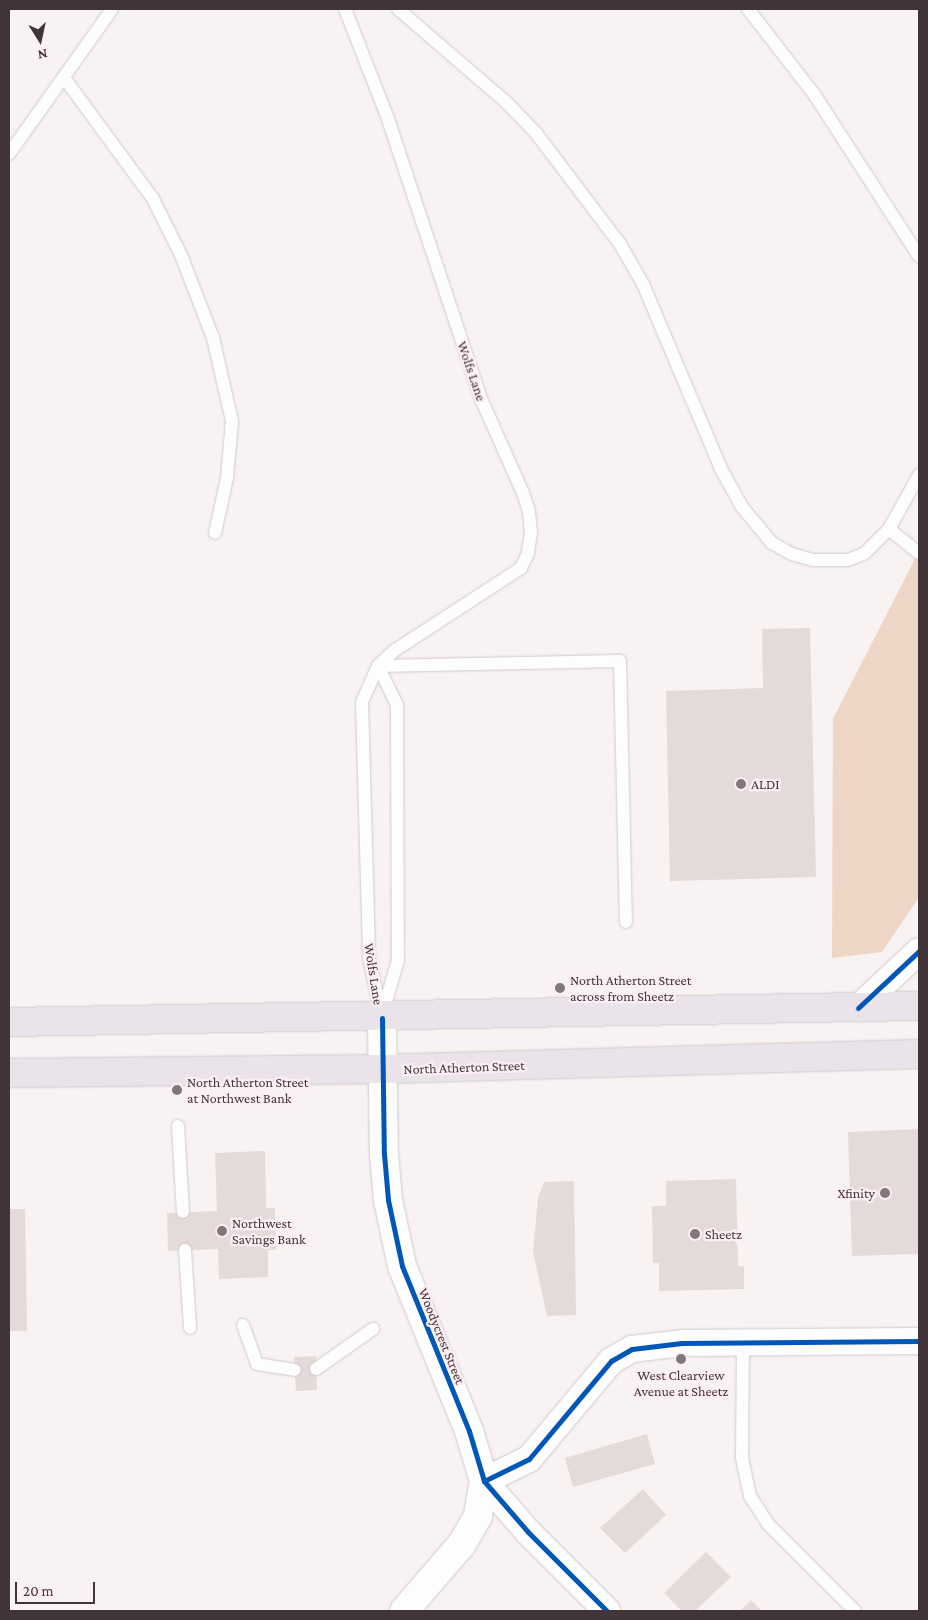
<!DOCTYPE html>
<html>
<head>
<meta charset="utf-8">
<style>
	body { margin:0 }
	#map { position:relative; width:928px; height:1620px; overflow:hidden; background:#f8f2f3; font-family:"Crimson Pro",serif }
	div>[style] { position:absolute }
	.green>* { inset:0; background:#edd6c5 }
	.building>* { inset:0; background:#e4dad9 }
	.roads { filter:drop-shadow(0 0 1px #d2c9cb) drop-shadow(0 0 1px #d2c9cb) }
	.service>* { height:12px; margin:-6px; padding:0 6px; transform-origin:6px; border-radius:6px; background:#fefdfd }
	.minor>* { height:26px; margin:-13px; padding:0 13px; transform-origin:13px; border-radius:13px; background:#fefdfd }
	.tertiary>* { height:28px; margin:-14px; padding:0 14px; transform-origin:14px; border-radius:14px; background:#fefdfd }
	.primary>* { height:28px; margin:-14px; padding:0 14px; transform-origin:14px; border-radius:14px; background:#eae3ea }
	.cycleway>* { height:5px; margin:-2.5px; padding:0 2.5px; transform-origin:2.5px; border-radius:2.5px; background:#0057b8 }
	.dots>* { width:14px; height:14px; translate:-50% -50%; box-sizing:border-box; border:2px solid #fceef2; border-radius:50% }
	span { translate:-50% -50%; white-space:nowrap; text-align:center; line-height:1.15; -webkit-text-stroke:4.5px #fceef2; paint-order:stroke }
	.street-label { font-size:14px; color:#423539 }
	.poi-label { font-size:14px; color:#423539 }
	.left { translate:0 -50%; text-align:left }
	.right { translate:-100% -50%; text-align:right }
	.frame { position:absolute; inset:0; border:10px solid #423539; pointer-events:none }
	.north { position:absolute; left:15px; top:15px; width:50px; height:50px; -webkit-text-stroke:4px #fceef2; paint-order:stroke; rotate:170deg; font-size:14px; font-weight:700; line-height:20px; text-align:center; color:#423539 }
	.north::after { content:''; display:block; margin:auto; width:18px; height:22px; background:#423539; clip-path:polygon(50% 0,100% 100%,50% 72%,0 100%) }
	.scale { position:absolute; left:15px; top:1582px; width:80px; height:22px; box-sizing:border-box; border:2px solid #423539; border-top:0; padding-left:6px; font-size:15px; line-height:18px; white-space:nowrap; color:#423539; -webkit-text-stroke:4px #fceef2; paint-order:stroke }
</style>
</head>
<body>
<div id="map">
	<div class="green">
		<div style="clip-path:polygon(919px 551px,919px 897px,882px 952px,832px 958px,833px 719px)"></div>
	</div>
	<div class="building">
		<div style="clip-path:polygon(810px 628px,816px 877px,670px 881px,666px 691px,763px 688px,762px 629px)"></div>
		<div style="clip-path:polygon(919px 1129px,919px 1254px,852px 1256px,848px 1132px)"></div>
		<div style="clip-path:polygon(265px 1151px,266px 1208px,275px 1208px,276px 1250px,268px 1250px,268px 1277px,219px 1279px,218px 1249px,168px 1251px,167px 1213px,217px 1211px,215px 1153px)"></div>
		<div style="clip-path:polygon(736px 1179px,738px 1266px,744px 1266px,744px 1289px,659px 1291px,659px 1263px,653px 1263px,652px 1206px,666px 1206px,666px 1181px)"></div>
		<div style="clip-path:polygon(574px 1181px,576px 1315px,547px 1316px,533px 1251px,538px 1198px,544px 1182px)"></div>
		<div style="clip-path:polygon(9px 1209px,25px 1209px,27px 1331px,9px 1331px)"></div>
		<div style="clip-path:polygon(316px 1356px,317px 1390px,296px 1391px,294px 1357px)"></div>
		<div style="clip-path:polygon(647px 1434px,655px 1464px,573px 1487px,565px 1458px)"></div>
		<div style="clip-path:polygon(643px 1489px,666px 1515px,625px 1553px,600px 1528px)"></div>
		<div style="clip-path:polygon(706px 1552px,731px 1577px,695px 1611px,682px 1611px,664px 1593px)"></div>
		<div style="clip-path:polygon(751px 1600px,762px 1611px,740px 1611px)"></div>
	</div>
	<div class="roads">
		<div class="service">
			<div style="left:345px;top:9px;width:118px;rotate:68.6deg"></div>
			<div style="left:388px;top:119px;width:297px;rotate:71.6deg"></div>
			<div style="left:482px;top:401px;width:101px;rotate:66deg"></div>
			<div style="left:523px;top:493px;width:19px;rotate:72deg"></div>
			<div style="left:529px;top:511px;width:22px;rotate:85deg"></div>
			<div style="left:531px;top:533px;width:20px;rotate:99deg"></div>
			<div style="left:528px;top:553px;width:17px;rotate:115deg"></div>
			<div style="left:521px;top:568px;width:150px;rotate:146.9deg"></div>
			<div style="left:395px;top:650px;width:23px;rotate:137deg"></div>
			<div style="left:378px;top:666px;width:39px;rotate:114deg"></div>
			<div style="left:362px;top:702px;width:256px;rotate:88.4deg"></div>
			<div style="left:369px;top:958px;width:61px;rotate:77.8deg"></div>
			<div style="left:398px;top:9px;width:141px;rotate:40.7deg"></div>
			<div style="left:505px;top:101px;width:45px;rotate:45.9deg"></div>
			<div style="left:536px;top:133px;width:139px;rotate:52.9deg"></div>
			<div style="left:620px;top:244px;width:46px;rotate:60.1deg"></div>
			<div style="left:643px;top:284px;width:201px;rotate:67.1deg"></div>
			<div style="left:721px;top:469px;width:43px;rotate:61.1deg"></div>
			<div style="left:742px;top:507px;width:47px;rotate:50.2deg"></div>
			<div style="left:772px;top:543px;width:23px;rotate:29deg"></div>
			<div style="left:792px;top:554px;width:22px;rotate:16deg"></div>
			<div style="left:813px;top:560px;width:35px"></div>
			<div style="left:848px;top:560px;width:18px;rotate:-22deg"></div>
			<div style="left:865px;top:553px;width:34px;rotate:-45deg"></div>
			<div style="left:889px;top:529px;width:62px;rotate:-60.9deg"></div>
			<div style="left:748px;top:9px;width:108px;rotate:52.2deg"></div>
			<div style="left:814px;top:94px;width:193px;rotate:57.1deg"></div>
			<div style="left:65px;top:79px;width:149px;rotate:53.7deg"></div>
			<div style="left:153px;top:199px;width:63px;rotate:63.4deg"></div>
			<div style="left:181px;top:255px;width:89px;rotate:68.9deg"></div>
			<div style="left:213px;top:338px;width:85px;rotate:77.1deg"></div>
			<div style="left:232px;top:421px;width:57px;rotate:95deg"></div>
			<div style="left:227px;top:478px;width:56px;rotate:102.3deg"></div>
			<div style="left:9px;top:154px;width:178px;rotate:-54.6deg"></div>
			<div style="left:889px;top:529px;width:38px;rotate:39deg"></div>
			<div style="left:378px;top:666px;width:242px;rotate:-1.2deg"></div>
			<div style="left:620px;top:661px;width:261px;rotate:88.7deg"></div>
			<div style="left:378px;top:666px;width:43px;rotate:64deg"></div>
			<div style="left:397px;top:705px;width:255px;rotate:89.8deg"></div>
			<div style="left:398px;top:960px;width:57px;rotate:106.2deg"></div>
			<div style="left:178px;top:1126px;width:86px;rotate:86.7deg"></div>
			<div style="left:185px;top:1250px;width:78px;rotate:86.3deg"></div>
			<div style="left:243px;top:1325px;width:41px;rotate:70.3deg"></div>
			<div style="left:257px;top:1364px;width:38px;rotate:9deg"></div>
			<div style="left:743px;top:1342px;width:116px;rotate:90.5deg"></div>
			<div style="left:742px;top:1458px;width:39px;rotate:78deg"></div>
			<div style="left:750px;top:1496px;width:33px;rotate:57deg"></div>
			<div style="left:768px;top:1524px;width:123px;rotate:45deg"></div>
			<div style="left:316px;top:1369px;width:70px;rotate:-35.1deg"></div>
		</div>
		<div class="minor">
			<div style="left:858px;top:1008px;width:83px;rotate:-43.1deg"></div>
			<div style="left:607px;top:1611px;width:112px;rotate:-135deg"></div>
			<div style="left:528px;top:1532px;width:67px;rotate:-130.8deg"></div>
			<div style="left:484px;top:1481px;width:50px;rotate:-26.1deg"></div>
			<div style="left:529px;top:1459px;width:128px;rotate:-50.1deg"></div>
			<div style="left:611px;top:1361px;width:24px;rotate:-30deg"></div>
			<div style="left:632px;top:1349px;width:50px;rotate:-6.8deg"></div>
			<div style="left:682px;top:1343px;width:237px;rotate:-0.5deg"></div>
		</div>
		<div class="tertiary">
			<div style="left:382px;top:1018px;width:136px;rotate:89.2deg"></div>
			<div style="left:384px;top:1154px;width:46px;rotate:85deg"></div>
			<div style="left:388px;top:1200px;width:67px;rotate:78deg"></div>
			<div style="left:402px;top:1266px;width:178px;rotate:67.9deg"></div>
			<div style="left:469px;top:1431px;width:52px;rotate:73.3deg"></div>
			<div style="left:484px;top:1481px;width:36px;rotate:100deg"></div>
			<div style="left:478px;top:1516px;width:34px;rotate:120deg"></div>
			<div style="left:461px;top:1545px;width:87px;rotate:130.8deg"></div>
		</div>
		<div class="primary">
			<div style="left:9px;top:1022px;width:910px;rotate:-1.01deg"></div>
			<div style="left:9px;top:1073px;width:373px;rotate:-0.6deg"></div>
			<div style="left:382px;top:1069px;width:537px;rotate:-1.6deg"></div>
		</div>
	</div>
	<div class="cycleway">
		<div style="left:858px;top:1008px;width:83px;rotate:-43.1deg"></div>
		<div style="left:382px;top:1018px;width:136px;rotate:89.2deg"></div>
		<div style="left:384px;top:1154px;width:46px;rotate:85deg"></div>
		<div style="left:388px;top:1200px;width:67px;rotate:78deg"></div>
		<div style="left:402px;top:1266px;width:178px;rotate:67.9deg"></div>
		<div style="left:469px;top:1431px;width:52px;rotate:73.3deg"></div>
		<div style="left:484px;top:1481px;width:67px;rotate:49.2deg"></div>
		<div style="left:528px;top:1532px;width:112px;rotate:45deg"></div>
		<div style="left:484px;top:1481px;width:50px;rotate:-26.1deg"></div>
		<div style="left:529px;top:1459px;width:128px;rotate:-50.1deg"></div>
		<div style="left:611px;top:1361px;width:24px;rotate:-30deg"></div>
		<div style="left:632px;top:1349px;width:50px;rotate:-6.8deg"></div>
		<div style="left:682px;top:1343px;width:237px;rotate:-0.5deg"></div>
	</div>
	<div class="dots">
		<div style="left:741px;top:784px;background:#82777a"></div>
		<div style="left:560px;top:988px;background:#82777a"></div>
		<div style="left:177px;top:1090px;background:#82777a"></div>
		<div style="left:885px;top:1193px;background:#82777a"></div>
		<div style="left:222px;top:1231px;background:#82777a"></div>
		<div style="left:695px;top:1234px;background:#82777a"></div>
		<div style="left:681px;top:1359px;background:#82777a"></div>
	</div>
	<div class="street-label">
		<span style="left:472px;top:371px;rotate:71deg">Wolfs Lane</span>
		<span style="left:374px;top:974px;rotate:81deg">Wolfs Lane</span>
		<span style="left:464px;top:1067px;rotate:-2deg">North Atherton Street</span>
		<span style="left:442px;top:1336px;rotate:68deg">Woodycrest Street</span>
	</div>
	<div class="poi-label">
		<span class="left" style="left:751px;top:784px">ALDI</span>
		<span class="left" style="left:570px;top:988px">North Atherton Street<br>across from Sheetz</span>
		<span class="left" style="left:187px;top:1090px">North Atherton Street<br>at Northwest Bank</span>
		<span class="right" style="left:875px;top:1193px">Xfinity</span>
		<span class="left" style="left:232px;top:1231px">Northwest<br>Savings Bank</span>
		<span class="left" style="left:705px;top:1234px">Sheetz</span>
		<span style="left:681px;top:1383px">West Clearview<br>Avenue at Sheetz</span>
	</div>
	<div class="frame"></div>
	<div class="north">N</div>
	<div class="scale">20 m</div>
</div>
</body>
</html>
